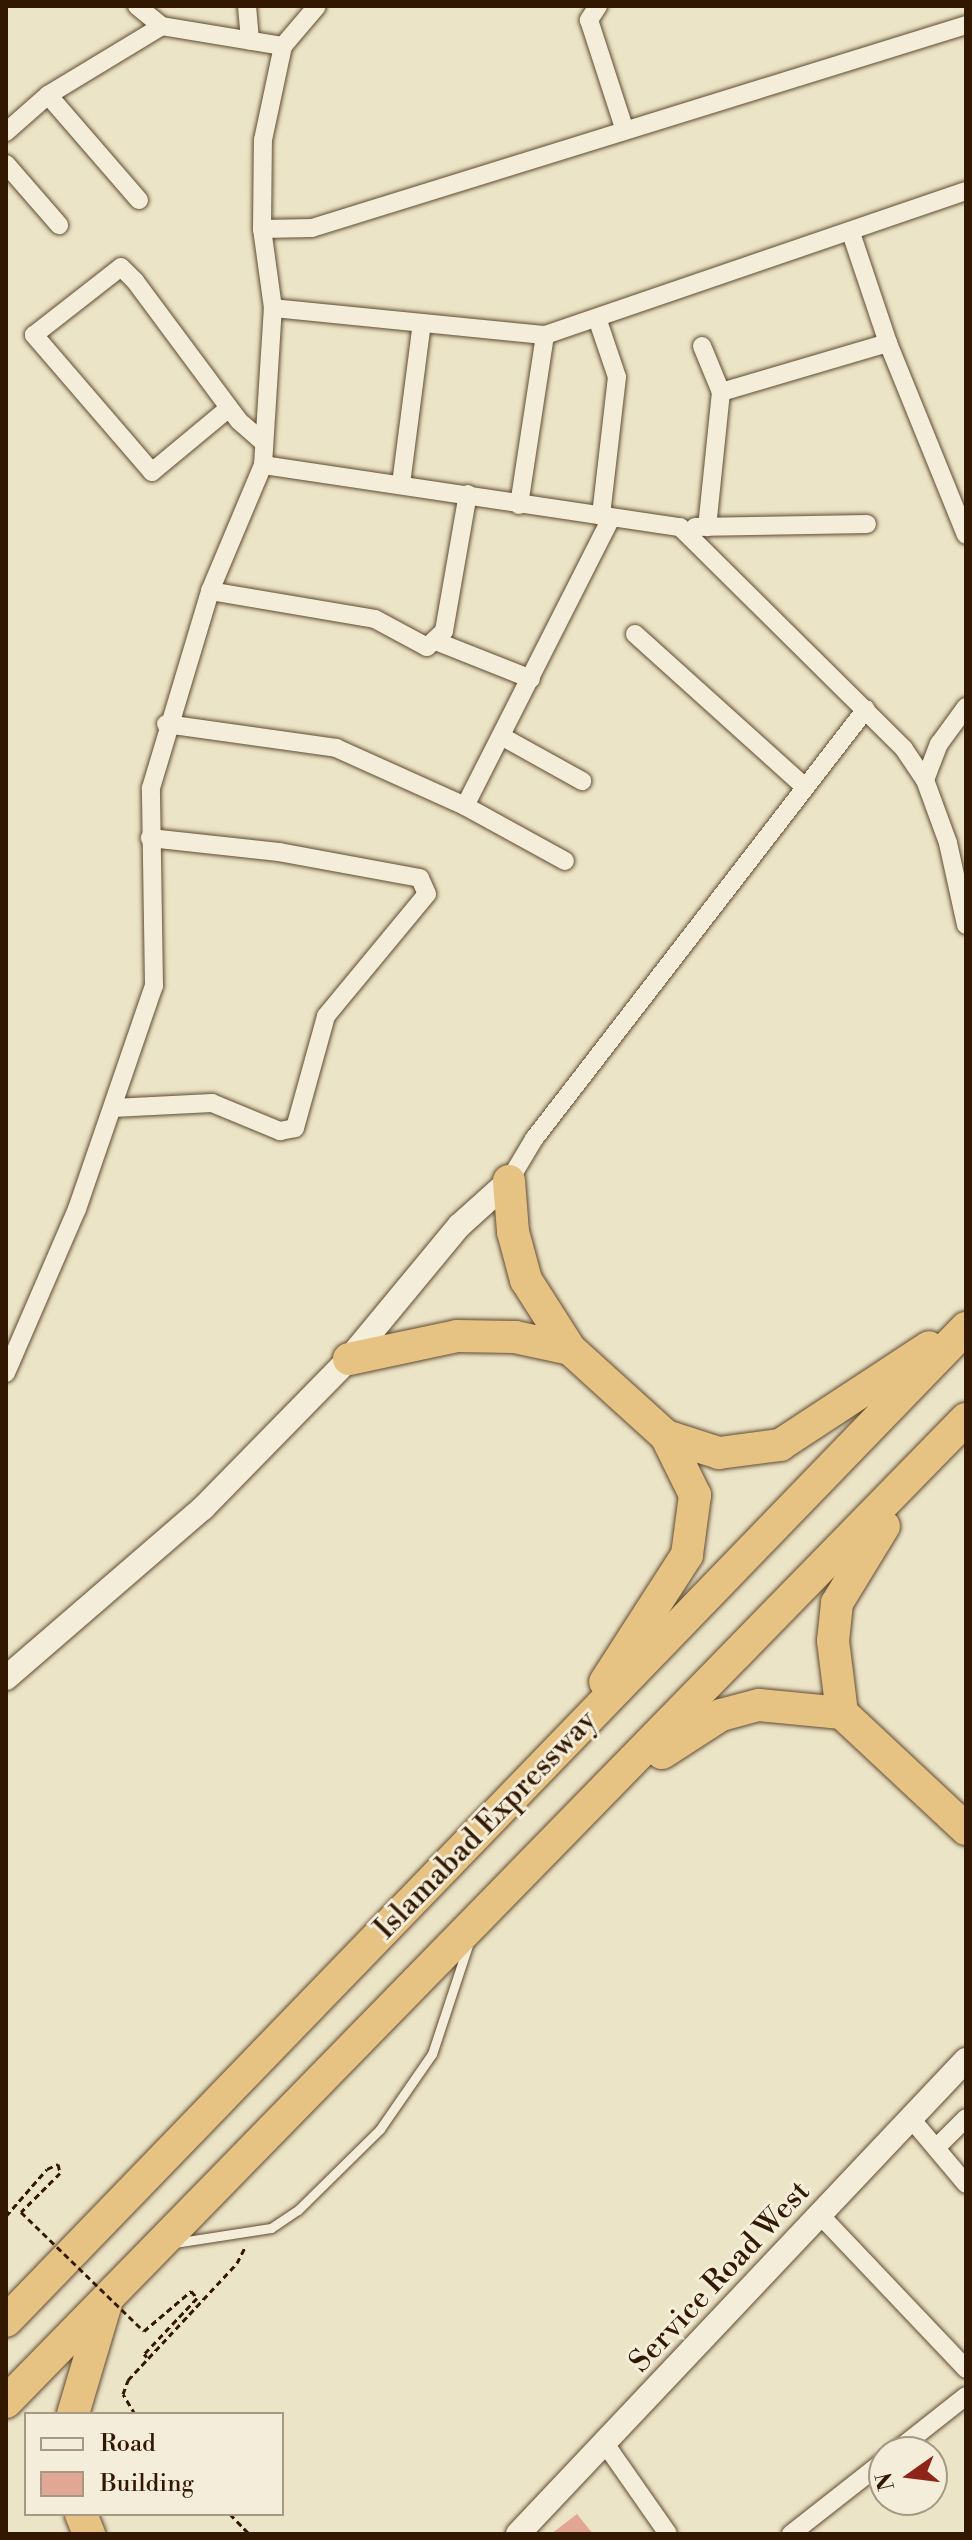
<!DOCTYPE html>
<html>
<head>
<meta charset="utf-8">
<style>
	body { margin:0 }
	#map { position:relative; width:972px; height:2540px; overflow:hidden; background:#ece4c6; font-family:"Libre Bodoni",serif }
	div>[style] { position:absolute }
	.building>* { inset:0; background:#e1a694 }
	.path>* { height:3px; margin-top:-1.5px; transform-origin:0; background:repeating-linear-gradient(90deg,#321801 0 6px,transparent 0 10px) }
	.roads { filter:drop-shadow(0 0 2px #604b32) drop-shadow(0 0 2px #604b32) }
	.service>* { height:9px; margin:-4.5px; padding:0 4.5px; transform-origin:4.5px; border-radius:4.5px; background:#f3edda }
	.minor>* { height:18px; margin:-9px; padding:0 9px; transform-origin:9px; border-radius:9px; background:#f3edda }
	.tertiary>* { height:24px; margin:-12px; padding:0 12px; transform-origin:12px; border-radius:12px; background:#f3edda }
	.trunk>* { height:32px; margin:-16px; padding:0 16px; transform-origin:16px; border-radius:16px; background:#e6c283 }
	.path-bridge>* { height:3px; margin-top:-1.5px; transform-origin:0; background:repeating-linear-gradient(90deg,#321801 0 6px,transparent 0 10px) }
	span { translate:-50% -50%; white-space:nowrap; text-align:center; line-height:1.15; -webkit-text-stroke:6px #f3edda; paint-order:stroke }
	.street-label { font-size:30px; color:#321801 }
	.frame { position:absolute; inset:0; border:8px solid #321801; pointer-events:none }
	.legend { position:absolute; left:24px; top:2412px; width:260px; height:104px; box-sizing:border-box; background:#f3edda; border:2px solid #a69883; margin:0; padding:10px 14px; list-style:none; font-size:24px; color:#321801 }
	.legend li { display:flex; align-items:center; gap:16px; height:40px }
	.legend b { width:40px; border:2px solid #a69883 }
	.north { position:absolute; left:868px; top:2436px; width:80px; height:80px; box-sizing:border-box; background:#f3edda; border:2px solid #a69883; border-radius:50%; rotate:256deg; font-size:22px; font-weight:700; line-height:32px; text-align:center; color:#321801 }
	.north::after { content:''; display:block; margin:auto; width:28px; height:36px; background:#8f2418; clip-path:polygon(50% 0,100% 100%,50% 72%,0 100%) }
</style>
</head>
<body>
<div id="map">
	<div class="building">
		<div style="clip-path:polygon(577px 2514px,593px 2534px,551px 2534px)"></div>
	</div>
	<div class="path">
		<div style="left:6px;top:2216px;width:62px;rotate:-48.9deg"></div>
		<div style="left:47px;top:2169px;width:12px;rotate:-24deg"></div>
		<div style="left:58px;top:2164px;width:9px;rotate:77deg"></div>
		<div style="left:60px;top:2173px;width:55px;rotate:135deg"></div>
		<div style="left:144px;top:2331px;width:62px;rotate:-40.4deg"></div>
		<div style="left:191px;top:2291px;width:9px;rotate:49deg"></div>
		<div style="left:197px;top:2298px;width:77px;rotate:133.4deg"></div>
		<div style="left:144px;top:2354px;width:4px;rotate:45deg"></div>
		<div style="left:135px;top:2414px;width:23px;rotate:-121deg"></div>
		<div style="left:123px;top:2394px;width:15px;rotate:-70deg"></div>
		<div style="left:128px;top:2380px;width:160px;rotate:-47deg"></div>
		<div style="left:237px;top:2263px;width:20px;rotate:-63deg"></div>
		<div style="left:230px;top:2514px;width:28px;rotate:46deg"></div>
	</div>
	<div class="roads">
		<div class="service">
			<div style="left:174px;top:2243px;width:98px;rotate:-8.8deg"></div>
			<div style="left:271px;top:2228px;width:32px;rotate:-34deg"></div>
			<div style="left:298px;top:2210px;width:115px;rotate:-44.6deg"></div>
			<div style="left:380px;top:2129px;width:91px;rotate:-55.3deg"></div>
			<div style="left:432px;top:2054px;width:115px;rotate:-71.7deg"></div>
		</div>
		<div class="minor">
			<div style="left:137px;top:6px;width:32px;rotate:39deg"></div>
			<div style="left:247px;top:6px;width:35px;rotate:85deg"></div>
			<div style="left:598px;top:6px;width:17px;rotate:123deg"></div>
			<div style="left:589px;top:20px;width:114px;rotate:72deg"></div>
			<div style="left:48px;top:95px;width:139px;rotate:49.1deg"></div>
			<div style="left:6px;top:132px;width:56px;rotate:-41.4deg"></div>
			<div style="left:48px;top:95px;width:133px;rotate:-31.2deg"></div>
			<div style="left:162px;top:26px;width:123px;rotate:9.4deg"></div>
			<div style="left:6px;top:164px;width:81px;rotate:49deg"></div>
			<div style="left:262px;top:229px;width:50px;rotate:-1.1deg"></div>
			<div style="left:312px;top:228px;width:685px;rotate:-17.24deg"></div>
			<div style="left:851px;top:233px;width:116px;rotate:71.4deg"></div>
			<div style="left:888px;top:343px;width:207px;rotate:67.9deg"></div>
			<div style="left:273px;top:308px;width:273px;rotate:5.7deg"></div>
			<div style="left:545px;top:335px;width:445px;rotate:-18.9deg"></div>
			<div style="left:597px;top:318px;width:62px;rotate:71.3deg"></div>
			<div style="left:617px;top:377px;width:140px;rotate:96.6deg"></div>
			<div style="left:702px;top:346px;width:50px;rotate:67.6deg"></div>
			<div style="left:721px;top:392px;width:136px;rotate:95.9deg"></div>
			<div style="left:721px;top:392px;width:174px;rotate:-16.4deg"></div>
			<div style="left:229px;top:408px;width:100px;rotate:140.3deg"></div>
			<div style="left:152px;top:472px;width:181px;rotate:-130.7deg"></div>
			<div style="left:34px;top:335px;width:110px;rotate:-38deg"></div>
			<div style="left:121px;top:267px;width:20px;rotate:45deg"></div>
			<div style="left:135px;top:281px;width:174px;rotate:53.4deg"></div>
			<div style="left:239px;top:421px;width:33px;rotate:41deg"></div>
			<div style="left:263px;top:465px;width:422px;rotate:8.5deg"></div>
			<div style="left:680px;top:527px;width:315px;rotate:44.7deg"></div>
			<div style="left:904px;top:749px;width:37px;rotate:56deg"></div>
			<div style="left:925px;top:780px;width:67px;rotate:69.9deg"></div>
			<div style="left:948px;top:843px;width:84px;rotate:77.6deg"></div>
			<div style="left:401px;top:484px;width:162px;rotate:-82.6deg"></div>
			<div style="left:519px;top:505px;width:172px;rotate:-81.3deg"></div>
			<div style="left:695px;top:527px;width:172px;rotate:-1deg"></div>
			<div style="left:210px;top:591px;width:167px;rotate:9.6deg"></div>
			<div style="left:375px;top:619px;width:59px;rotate:28.3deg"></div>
			<div style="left:427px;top:647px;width:23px;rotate:-43deg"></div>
			<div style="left:444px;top:631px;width:139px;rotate:-80.1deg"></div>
			<div style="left:635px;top:634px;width:229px;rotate:42deg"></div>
			<div style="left:438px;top:642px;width:100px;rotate:21.7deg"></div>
			<div style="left:166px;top:724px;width:172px;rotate:8deg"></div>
			<div style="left:336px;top:748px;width:141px;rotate:24.2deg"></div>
			<div style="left:465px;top:806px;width:114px;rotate:28.8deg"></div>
			<div style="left:501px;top:736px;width:93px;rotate:29.1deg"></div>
			<div style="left:925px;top:780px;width:39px;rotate:-69deg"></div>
			<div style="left:939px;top:744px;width:46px;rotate:-53.9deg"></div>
			<div style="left:465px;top:806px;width:323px;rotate:-63.1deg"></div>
			<div style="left:113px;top:1108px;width:99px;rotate:-2.9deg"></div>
			<div style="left:212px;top:1103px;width:74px;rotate:22.4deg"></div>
			<div style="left:280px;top:1131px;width:15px;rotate:-11deg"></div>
			<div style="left:295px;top:1128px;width:116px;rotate:-74.5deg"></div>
			<div style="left:326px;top:1016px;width:158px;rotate:-50.4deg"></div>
			<div style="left:427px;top:894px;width:17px;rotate:-114deg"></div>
			<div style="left:420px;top:878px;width:143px;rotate:-169.6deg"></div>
			<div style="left:279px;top:852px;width:130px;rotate:-173.8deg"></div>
			<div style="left:509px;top:1181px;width:49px;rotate:-59.2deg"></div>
			<div style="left:534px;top:1139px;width:543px;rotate:-52.33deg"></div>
			<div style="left:6px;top:1373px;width:179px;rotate:-66.6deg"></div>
			<div style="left:77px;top:1209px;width:236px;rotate:-71deg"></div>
			<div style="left:154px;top:986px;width:198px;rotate:-90.9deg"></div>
			<div style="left:151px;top:788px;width:206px;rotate:-73.3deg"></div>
			<div style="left:210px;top:591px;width:137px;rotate:-67.2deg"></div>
			<div style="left:263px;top:465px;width:157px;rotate:-86.4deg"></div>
			<div style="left:273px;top:308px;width:80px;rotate:-97.9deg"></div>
			<div style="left:262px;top:229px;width:89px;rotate:-89.4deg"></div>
			<div style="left:263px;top:140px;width:96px;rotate:-78deg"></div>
			<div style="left:283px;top:46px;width:52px;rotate:-49.6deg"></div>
			<div style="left:913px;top:2121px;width:82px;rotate:49.9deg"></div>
			<div style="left:936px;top:2148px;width:42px;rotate:-45deg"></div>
			<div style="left:821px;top:2216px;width:211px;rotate:46.5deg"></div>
			<div style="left:606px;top:2445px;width:108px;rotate:55.1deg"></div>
			<div style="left:895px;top:2452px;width:90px;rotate:-38.3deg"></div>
			<div style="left:791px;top:2534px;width:118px;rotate:-38.1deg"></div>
		</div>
		<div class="tertiary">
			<div style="left:6px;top:1678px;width:260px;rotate:-40.8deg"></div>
			<div style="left:203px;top:1508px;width:209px;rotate:-45.6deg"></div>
			<div style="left:349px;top:1359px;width:173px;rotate:-50.4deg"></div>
			<div style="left:459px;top:1226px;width:67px;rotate:-42deg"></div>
			<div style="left:518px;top:2534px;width:652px;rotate:-46.62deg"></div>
		</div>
		<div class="trunk">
			<div style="left:509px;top:1181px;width:51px;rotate:85.5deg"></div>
			<div style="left:513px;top:1232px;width:50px;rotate:74.8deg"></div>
			<div style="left:526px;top:1280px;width:82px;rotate:57.5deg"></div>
			<div style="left:349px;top:1359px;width:110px;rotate:-12deg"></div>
			<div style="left:457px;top:1336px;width:58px;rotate:1deg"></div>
			<div style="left:515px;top:1337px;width:56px;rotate:12.3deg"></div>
			<div style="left:570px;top:1349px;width:130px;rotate:42.2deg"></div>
			<div style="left:666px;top:1436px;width:66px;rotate:63.8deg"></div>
			<div style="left:695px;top:1495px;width:61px;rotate:97.6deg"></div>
			<div style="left:687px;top:1555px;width:151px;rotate:122.8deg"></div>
			<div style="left:666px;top:1436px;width:56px;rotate:17.8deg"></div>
			<div style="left:719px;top:1453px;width:62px;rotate:-7.5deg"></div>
			<div style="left:780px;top:1445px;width:178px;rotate:-33.3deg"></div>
			<div style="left:842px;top:1713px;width:73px;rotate:-97.1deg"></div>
			<div style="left:833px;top:1641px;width:38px;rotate:-84deg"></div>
			<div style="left:837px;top:1603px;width:90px;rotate:-58.6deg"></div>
			<div style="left:662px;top:1753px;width:70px;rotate:-32.8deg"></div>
			<div style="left:721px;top:1715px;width:39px;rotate:-15deg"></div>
			<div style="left:759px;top:1705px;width:83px;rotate:5.5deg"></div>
			<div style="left:842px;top:1713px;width:170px;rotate:43.1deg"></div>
			<div style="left:6px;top:2321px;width:1381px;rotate:-45.97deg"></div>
			<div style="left:6px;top:2402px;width:1374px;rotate:-45.68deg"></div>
			<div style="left:73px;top:2414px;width:116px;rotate:-73.4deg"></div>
			<div style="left:81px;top:2514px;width:22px;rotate:68deg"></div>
		</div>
	</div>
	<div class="path-bridge">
		<div style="left:21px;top:2212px;width:171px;rotate:44.1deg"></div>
	</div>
	<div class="street-label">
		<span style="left:486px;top:1825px;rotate:-46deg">Islamabad Expressway</span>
		<span style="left:720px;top:2277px;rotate:-47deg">Service Road West</span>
	</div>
	<div class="frame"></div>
	<ul class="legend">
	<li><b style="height:10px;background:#f3edda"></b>Road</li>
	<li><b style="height:22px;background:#e1a694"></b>Building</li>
	</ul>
	<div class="north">N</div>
</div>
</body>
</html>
